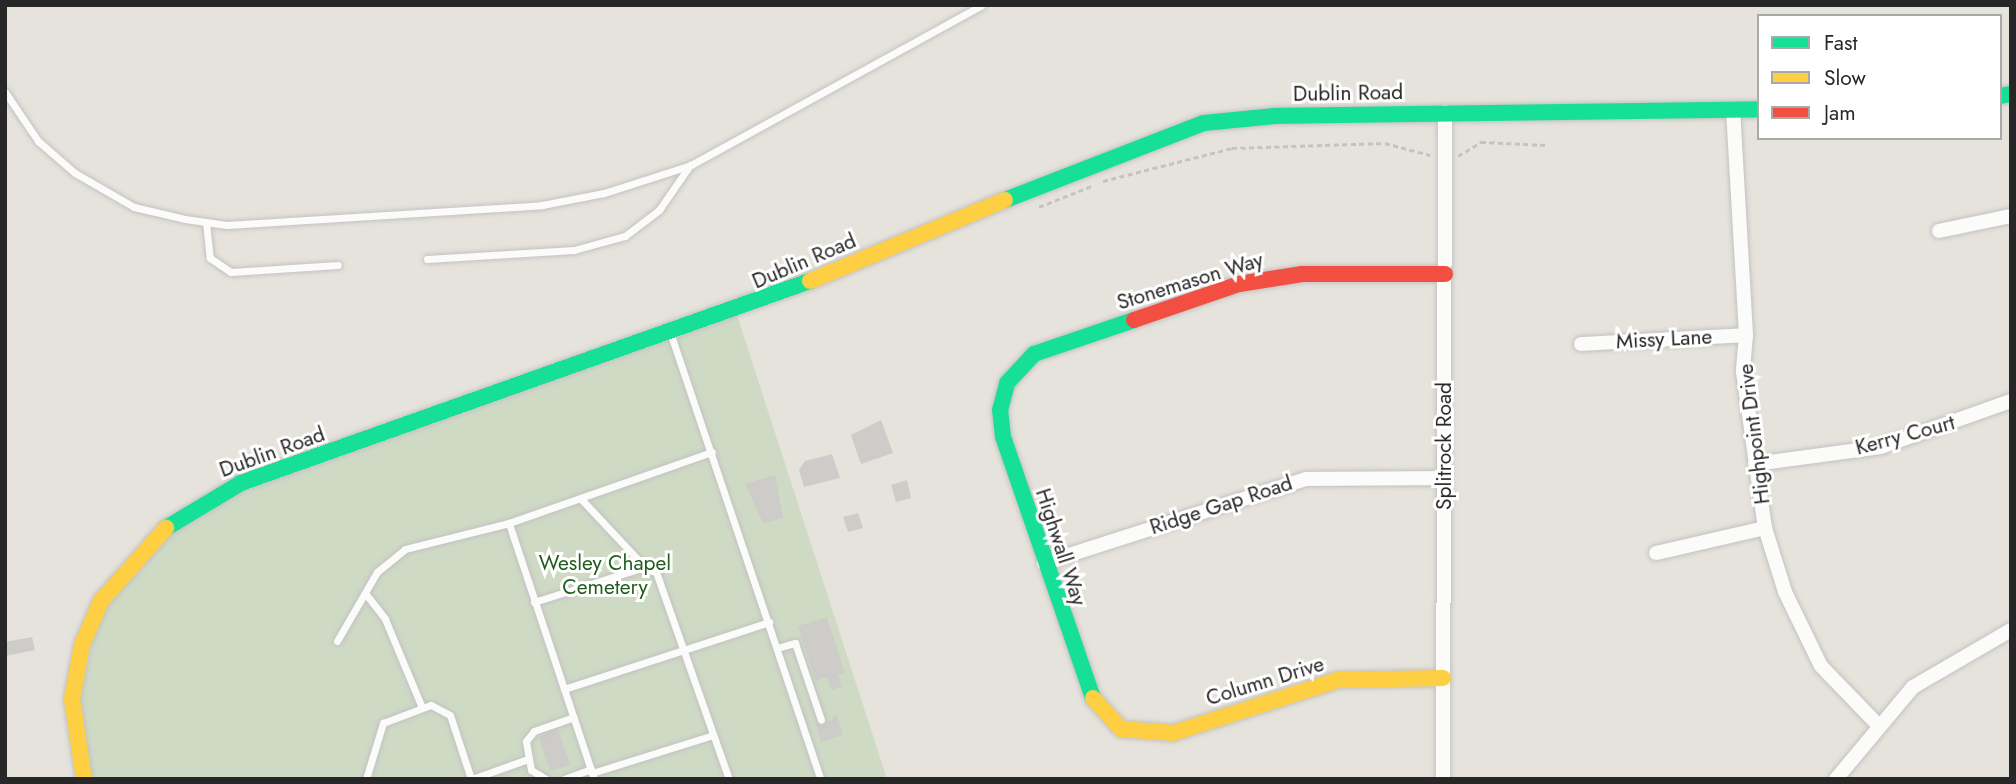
<!DOCTYPE html>
<html>
<head>
<meta charset="utf-8">
<style>
	body { margin:0 }
	#map { position:relative; width:2016px; height:784px; overflow:hidden; background:#e6e3dc; font-family:Jost,sans-serif }
	div>[style] { position:absolute }
	.cemetery>* { inset:0; background:#cfdac5 }
	.building>* { inset:0; background:#ceccc8 }
	.path>* { height:2.5px; margin-top:-1.25px; transform-origin:0; background:repeating-linear-gradient(90deg,#c4c3c2 0 5px,transparent 0 8.5px) }
	.roads { filter:drop-shadow(0 0 2px #c3c2c2) drop-shadow(0 0 2px #c3c2c2) }
	.lane>* { height:7px; margin:-3.5px; padding:0 3.5px; transform-origin:3.5px; border-radius:3.5px; background:#fbfbfa }
	.street>* { height:14px; margin:-7px; padding:0 7px; transform-origin:7px; border-radius:7px; background:#fbfbfa }
	.fast>* { height:16px; margin:-8px; padding:0 8px; transform-origin:8px; border-radius:8px; background:#16e098 }
	.slow>* { height:16px; margin:-8px; padding:0 8px; transform-origin:8px; border-radius:8px; background:#ffcf43 }
	.jam>* { height:16px; margin:-8px; padding:0 8px; transform-origin:8px; border-radius:8px; background:#f24e42 }
	span { translate:-50% -50%; white-space:nowrap; text-align:center; line-height:1.15; -webkit-text-stroke:6px #fff; paint-order:stroke }
	.street-label { font-size:21px; color:#272727 }
	.park-label { font-size:21px; color:#215e1e }
	.frame { position:absolute; inset:0; border:7px solid #272727; pointer-events:none }
	.legend { position:absolute; left:1757px; top:14px; width:245px; height:126px; box-sizing:border-box; background:#fff; border:2px solid #a9a9a9; margin:0; padding:9px 12px; list-style:none; font-size:21px; color:#272727 }
	.legend li { display:flex; align-items:center; gap:14px; height:35px }
	.legend b { width:35px; border:2px solid #a9a9a9 }
</style>
</head>
<body>
<div id="map">
	<div class="cemetery">
		<div style="clip-path:polygon(736px 312px,887px 779px,84px 779px,73px 732px,101px 601px,186px 512px)"></div>
	</div>
	<div class="building">
		<div style="clip-path:polygon(881px 420px,893px 453px,861px 464px,851px 435px)"></div>
		<div style="clip-path:polygon(832px 454px,840px 478px,804px 487px,799px 470px,805px 461px)"></div>
		<div style="clip-path:polygon(775px 475px,783px 518px,763px 523px,745px 484px)"></div>
		<div style="clip-path:polygon(907px 480px,911px 498px,896px 502px,891px 485px)"></div>
		<div style="clip-path:polygon(858px 513px,863px 528px,848px 532px,843px 517px)"></div>
		<div style="clip-path:polygon(827px 617px,845px 673px,838px 675px,842px 687px,831px 690px,827px 677px,816px 681px,798px 626px)"></div>
		<div style="clip-path:polygon(32px 637px,35px 650px,5px 656px,5px 642px)"></div>
		<div style="clip-path:polygon(837px 715px,843px 735px,821px 742px,815px 722px,822px 726px)"></div>
		<div style="clip-path:polygon(558px 729px,570px 765px,550px 771px,539px 737px)"></div>
	</div>
	<div class="path">
		<div style="left:1458px;top:156px;width:27px;rotate:-31deg"></div>
		<div style="left:1481px;top:142px;width:65px;rotate:2.6deg"></div>
		<div style="left:1103px;top:181px;width:133px;rotate:-14.3deg"></div>
		<div style="left:1232px;top:148px;width:153px;rotate:-1.9deg"></div>
		<div style="left:1385px;top:143px;width:47px;rotate:14.9deg"></div>
		<div style="left:1039px;top:207px;width:59px;rotate:-21.8deg"></div>
	</div>
	<div class="roads">
		<div class="lane">
			<div style="left:5px;top:92px;width:59px;rotate:56deg"></div>
			<div style="left:38px;top:141px;width:49px;rotate:40.9deg"></div>
			<div style="left:75px;top:173px;width:68px;rotate:30deg"></div>
			<div style="left:134px;top:207px;width:52px;rotate:13.2deg"></div>
			<div style="left:185px;top:219px;width:42px;rotate:8.1deg"></div>
			<div style="left:227px;top:225px;width:316px;rotate:-3.6deg"></div>
			<div style="left:542px;top:205px;width:63px;rotate:-11deg"></div>
			<div style="left:604px;top:193px;width:91px;rotate:-17.8deg"></div>
			<div style="left:691px;top:165px;width:332px;rotate:-28.8deg"></div>
			<div style="left:206px;top:222px;width:36px;rotate:84deg"></div>
			<div style="left:210px;top:258px;width:25px;rotate:34deg"></div>
			<div style="left:231px;top:272px;width:107px;rotate:-3.7deg"></div>
			<div style="left:427px;top:259px;width:147px;rotate:-3.5deg"></div>
			<div style="left:574px;top:250px;width:53px;rotate:-15.4deg"></div>
			<div style="left:625px;top:236px;width:43px;rotate:-37.4deg"></div>
			<div style="left:659px;top:210px;width:55px;rotate:-55.4deg"></div>
			<div style="left:672px;top:338px;width:465px;rotate:71.4deg"></div>
			<div style="left:582px;top:500px;width:92px;rotate:46.8deg"></div>
			<div style="left:365px;top:593px;width:33px;rotate:52deg"></div>
			<div style="left:385px;top:619px;width:93px;rotate:67.3deg"></div>
			<div style="left:534px;top:602px;width:112px;rotate:-17.6deg"></div>
			<div style="left:641px;top:568px;width:16px;rotate:15deg"></div>
			<div style="left:656px;top:572px;width:219px;rotate:70.6deg"></div>
			<div style="left:337px;top:641px;width:80px;rotate:-59.9deg"></div>
			<div style="left:377px;top:572px;width:36px;rotate:-39deg"></div>
			<div style="left:405px;top:549px;width:107px;rotate:-14deg"></div>
			<div style="left:777px;top:648px;width:19px;rotate:-16deg"></div>
			<div style="left:795px;top:643px;width:81px;rotate:71.3deg"></div>
			<div style="left:564px;top:689px;width:216px;rotate:-18.1deg"></div>
			<div style="left:592px;top:773px;width:127px;rotate:-17.4deg"></div>
			<div style="left:366px;top:779px;width:59px;rotate:-73.1deg"></div>
			<div style="left:383px;top:723px;width:51px;rotate:-20.6deg"></div>
			<div style="left:431px;top:705px;width:21px;rotate:28deg"></div>
			<div style="left:450px;top:715px;width:67px;rotate:71.8deg"></div>
			<div style="left:472px;top:779px;width:59px;rotate:-19.7deg"></div>
			<div style="left:546px;top:779px;width:17px;rotate:-149deg"></div>
			<div style="left:531px;top:770px;width:29px;rotate:-100deg"></div>
			<div style="left:526px;top:741px;width:13px;rotate:-51deg"></div>
			<div style="left:534px;top:731px;width:42px;rotate:-19.3deg"></div>
			<div style="left:564px;top:779px;width:29px;rotate:-20deg"></div>
			<div style="left:594px;top:779px;width:270px;rotate:-108.4deg"></div>
			<div style="left:509px;top:523px;width:215px;rotate:-19.3deg"></div>
		</div>
		<div class="street">
			<div style="left:1733px;top:109px;width:226px;rotate:86.7deg"></div>
			<div style="left:1746px;top:335px;width:37px;rotate:95deg"></div>
			<div style="left:1743px;top:372px;width:158px;rotate:82deg"></div>
			<div style="left:1765px;top:528px;width:67px;rotate:72.6deg"></div>
			<div style="left:1785px;top:592px;width:82px;rotate:64.1deg"></div>
			<div style="left:1821px;top:666px;width:82px;rotate:46deg"></div>
			<div style="left:1939px;top:231px;width:74px;rotate:-11.8deg"></div>
			<div style="left:1581px;top:344px;width:165px;rotate:-3.1deg"></div>
			<div style="left:1755px;top:464px;width:127px;rotate:-7.7deg"></div>
			<div style="left:1881px;top:447px;width:138px;rotate:-19.5deg"></div>
			<div style="left:1656px;top:553px;width:112px;rotate:-12.9deg"></div>
			<div style="left:1044px;top:563px;width:275px;rotate:-17.8deg"></div>
			<div style="left:1306px;top:479px;width:138px;rotate:-0.4deg"></div>
			<div style="left:1443px;top:779px;width:667px;rotate:-89.83deg"></div>
			<div style="left:1836px;top:779px;width:120px;rotate:-50.1deg"></div>
			<div style="left:1913px;top:687px;width:113px;rotate:-30.2deg"></div>
		</div>
		<div class="fast">
			<div style="left:2000px;top:96px;width:11px;rotate:-10deg"></div>
			<div style="left:1005px;top:200px;width:213px;rotate:-21.2deg"></div>
			<div style="left:1204px;top:123px;width:71px;rotate:-5.6deg"></div>
			<div style="left:1275px;top:116px;width:484px;rotate:-0.8deg"></div>
			<div style="left:166px;top:528px;width:87px;rotate:-31deg"></div>
			<div style="left:241px;top:483px;width:604px;rotate:-19.55deg"></div>
			<div style="left:1093px;top:698px;width:276px;rotate:-109deg"></div>
			<div style="left:1003px;top:437px;width:27px;rotate:-96deg"></div>
			<div style="left:1000px;top:410px;width:28px;rotate:-75deg"></div>
			<div style="left:1007px;top:383px;width:40px;rotate:-47deg"></div>
			<div style="left:1034px;top:354px;width:106px;rotate:-18.8deg"></div>
		</div>
		<div class="slow">
			<div style="left:810px;top:281px;width:211px;rotate:-22.6deg"></div>
			<div style="left:1093px;top:698px;width:42px;rotate:47.9deg"></div>
			<div style="left:1121px;top:729px;width:52px;rotate:4.4deg"></div>
			<div style="left:1173px;top:733px;width:173px;rotate:-17.8deg"></div>
			<div style="left:1338px;top:680px;width:105px;rotate:-1.1deg"></div>
			<div style="left:84px;top:779px;width:81px;rotate:-98.5deg"></div>
			<div style="left:72px;top:699px;width:55px;rotate:-79.5deg"></div>
			<div style="left:82px;top:645px;width:48px;rotate:-66.6deg"></div>
			<div style="left:101px;top:601px;width:98px;rotate:-48.3deg"></div>
		</div>
		<div class="jam">
			<div style="left:1134px;top:320px;width:111px;rotate:-18.9deg"></div>
			<div style="left:1239px;top:284px;width:64px;rotate:-9deg"></div>
			<div style="left:1302px;top:274px;width:143px"></div>
		</div>
	</div>
	<div class="street-label">
		<span style="left:1348px;top:93px;rotate:-1deg">Dublin Road</span>
		<span style="left:804px;top:261px;rotate:-23deg">Dublin Road</span>
		<span style="left:1190px;top:281px;rotate:-17deg">Stonemason Way</span>
		<span style="left:1664px;top:339px;rotate:-3deg">Missy Lane</span>
		<span style="left:1754px;top:434px;rotate:-97deg">Highpoint Drive</span>
		<span style="left:1905px;top:435px;rotate:-15deg">Kerry Court</span>
		<span style="left:1444px;top:446px;rotate:-90deg">Splitrock Road</span>
		<span style="left:272px;top:452px;rotate:-20deg">Dublin Road</span>
		<span style="left:1221px;top:505px;rotate:-18deg">Ridge Gap Road</span>
		<span style="left:1061px;top:547px;rotate:72deg">Highwall Way</span>
		<span style="left:1265px;top:681px;rotate:-17deg">Column Drive</span>
	</div>
	<div class="park-label">
		<span style="left:605px;top:575px">Wesley Chapel<br>Cemetery</span>
	</div>
	<div class="frame"></div>
	<ul class="legend">
	<li><b style="height:9px;background:#16e098"></b>Fast</li>
	<li><b style="height:9px;background:#ffcf43"></b>Slow</li>
	<li><b style="height:9px;background:#f24e42"></b>Jam</li>
	</ul>
</div>
</body>
</html>
